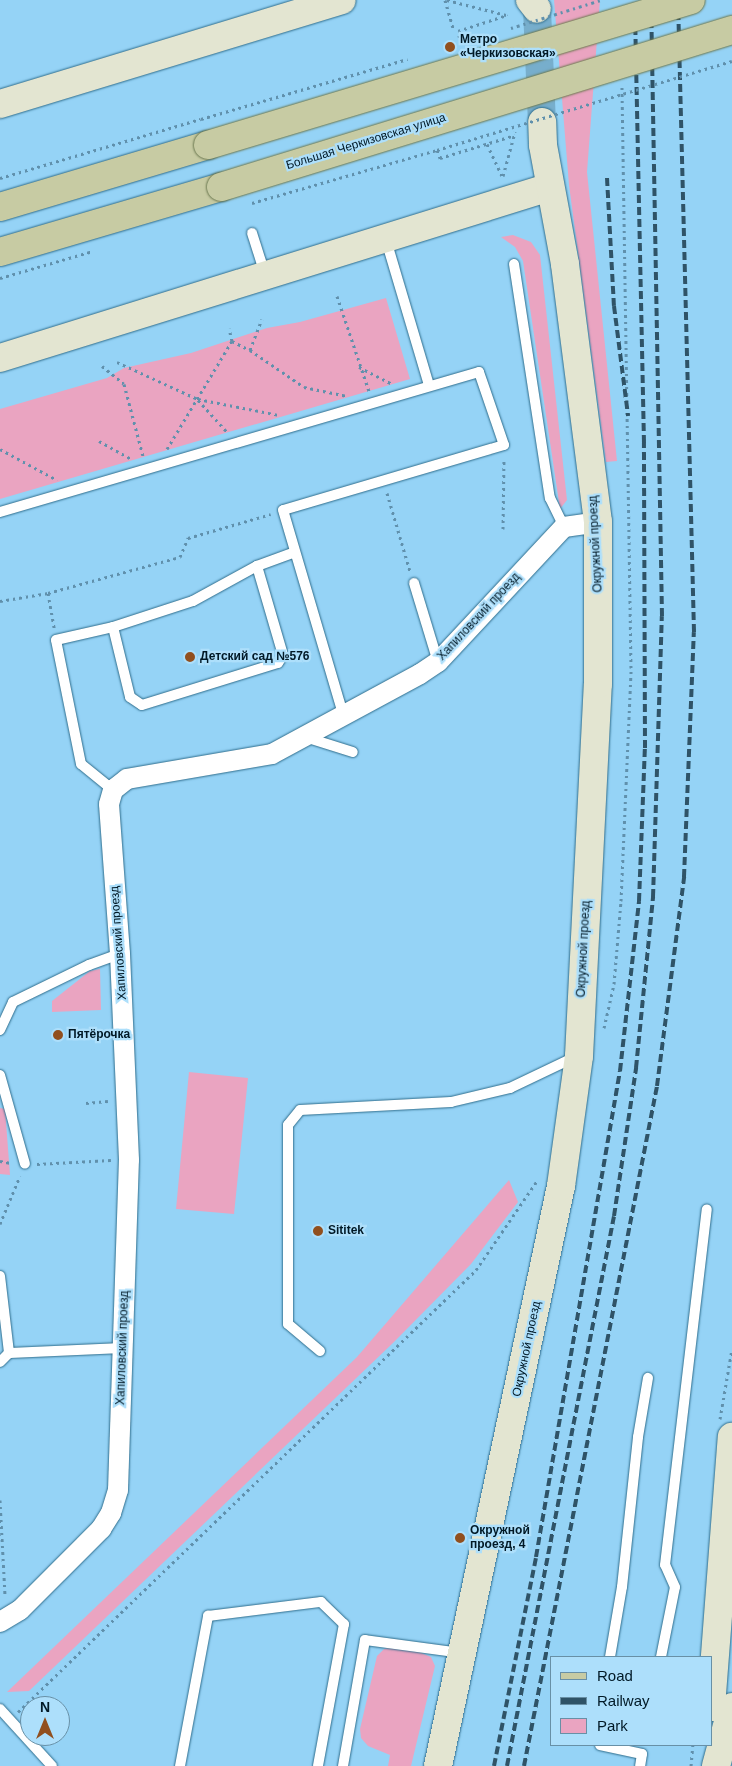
<!DOCTYPE html>
<html>
<head>
<meta charset="utf-8">
<style>
	body { margin:0 }
	#map { position:relative; width:732px; height:1766px; overflow:hidden; background:#95d3f6; font-family:Helvetica,sans-serif }
	div>[style] { position:absolute }
	.green>* { inset:0; background:#eaa4c1 }
	.secondary-tunnel>* { height:28px; margin-top:-14px; transform-origin:0; background:repeating-linear-gradient(90deg,#77aecc 0 28px,transparent 0 42px) }
	.path>* { height:3px; margin-top:-1.5px; transform-origin:0; background:repeating-linear-gradient(90deg,#6090ac 0 2.5px,transparent 0 6.5px) }
	.roads { filter:drop-shadow(0 0 1px #2f6d8c) drop-shadow(0 0 1px #2f6d8c) }
	.lane>* { height:10px; margin:-5px; padding:0 5px; transform-origin:5px; border-radius:5px; background:#fff }
	.street>* { height:20px; margin:-10px; padding:0 10px; transform-origin:10px; border-radius:10px; background:#fff }
	.secondary>* { height:28px; margin:-14px; padding:0 14px; transform-origin:14px; border-radius:14px; background:#e3e5d1 }
	.primary>* { height:28px; margin:-14px; padding:0 14px; transform-origin:14px; border-radius:14px; background:#c7cba3 }
	.rail>* { height:4px; margin-top:-2px; transform-origin:0; background:repeating-linear-gradient(90deg,#2f5367 0 8px,transparent 0 12px) }
	.path-bridge>* { height:3px; margin-top:-1.5px; transform-origin:0; background:repeating-linear-gradient(90deg,#6090ac 0 2.5px,transparent 0 6.5px) }
	.bridges { filter:drop-shadow(0 0 1px #6a774f) drop-shadow(0 0 1px #6a774f) }
	.primary-bridge>* { height:28px; margin:-14px; padding:0 14px; transform-origin:14px; border-radius:14px; background:#c7cba3 }
	.dots>* { width:14px; height:14px; translate:-50% -50%; box-sizing:border-box; border:2px solid #addffb; border-radius:50% }
	span { translate:-50% -50%; white-space:nowrap; text-align:center; line-height:1.15; -webkit-text-stroke:4.5px #addffb; paint-order:stroke }
	.poi-label { font-size:12px; color:#011926; font-weight:700 }
	.left { translate:0 -50%; text-align:left }
	.street-label { font-size:12px; color:#011926 }
	.legend { position:absolute; left:550px; top:1656px; width:162px; height:90px; box-sizing:border-box; background:#addffb; border:1px solid #6890a6; margin:0; padding:6px 9px; list-style:none; font-size:15px; color:#011926 }
	.legend li { display:flex; align-items:center; gap:10px; height:25px }
	.legend b { width:25px; border:1px solid #6890a6 }
	.north { position:absolute; left:20px; top:1696px; width:50px; height:50px; box-sizing:border-box; background:#addffb; border:1px solid #6890a6; border-radius:50%; rotate:0deg; font-size:14px; font-weight:700; line-height:20px; text-align:center; color:#011926 }
	.north::after { content:''; display:block; margin:auto; width:18px; height:22px; background:#914f1e; clip-path:polygon(50% 0,100% 100%,50% 72%,0 100%) }
</style>
</head>
<body>
<div id="map">
	<div class="green">
		<div style="clip-path:polygon(554px 0,600px 0,587px 172px,617px 461px,606px 462px,569px 185px)"></div>
		<div style="clip-path:polygon(513px 235px,531px 242px,540px 255px,567px 500px,560px 509px,523px 261px,515px 247px,501px 237px)"></div>
		<div style="clip-path:polygon(386px 298px,410px 379px,0 499px,0 409px,107px 378px,124px 368px,191px 353px,267px 328px,300px 322px)"></div>
		<div style="clip-path:polygon(100px 969px,101px 1010px,52px 1012px,52px 1001px,90px 971px)"></div>
		<div style="clip-path:polygon(189px 1072px,248px 1078px,234px 1214px,176px 1209px)"></div>
		<div style="clip-path:polygon(0 1108px,5px 1109px,10px 1175px,0 1174px)"></div>
		<div style="clip-path:polygon(509px 1180px,518px 1202px,471px 1264px,394px 1342px,29px 1691px,7px 1692px,357px 1357px)"></div>
		<div style="clip-path:polygon(403px 1645px,431px 1657px,435px 1666px,411px 1766px,388px 1766px,390px 1755px,368px 1746px,361px 1738px,360px 1729px,377px 1656px,384px 1649px)"></div>
	</div>
	<div class="secondary-tunnel">
		<div style="left:537px;top:9px;width:113px;rotate:87.5deg"></div>
	</div>
	<div class="path">
		<div style="left:445px;top:0;width:32px;rotate:74deg"></div>
		<div style="left:447px;top:0;width:61px;rotate:14.3deg"></div>
		<div style="left:461px;top:44px;width:13px;rotate:-103deg"></div>
		<div style="left:458px;top:31px;width:52px;rotate:-18.1deg"></div>
		<div style="left:487px;top:144px;width:35px;rotate:65deg"></div>
		<div style="left:503px;top:176px;width:46px;rotate:-74.7deg"></div>
		<div style="left:0;top:178px;width:209px;rotate:-16.4deg"></div>
		<div style="left:252px;top:203px;width:192px;rotate:-16deg"></div>
		<div style="left:437px;top:150px;width:9px;rotate:69deg"></div>
		<div style="left:440px;top:158px;width:78px;rotate:-17deg"></div>
		<div style="left:0;top:278px;width:97px;rotate:-16.2deg"></div>
		<div style="left:337px;top:296px;width:100px;rotate:71.4deg"></div>
		<div style="left:232px;top:341px;width:20px;rotate:27deg"></div>
		<div style="left:250px;top:350px;width:33px;rotate:-69deg"></div>
		<div style="left:250px;top:350px;width:65px;rotate:34.4deg"></div>
		<div style="left:304px;top:387px;width:44px;rotate:11.8deg"></div>
		<div style="left:117px;top:362px;width:89px;rotate:24.6deg"></div>
		<div style="left:198px;top:399px;width:83px;rotate:11.2deg"></div>
		<div style="left:102px;top:366px;width:28px;rotate:39deg"></div>
		<div style="left:124px;top:384px;width:74px;rotate:75.2deg"></div>
		<div style="left:359px;top:367px;width:36px;rotate:27deg"></div>
		<div style="left:198px;top:400px;width:43px;rotate:47.8deg"></div>
		<div style="left:99px;top:441px;width:37px;rotate:29deg"></div>
		<div style="left:0;top:449px;width:65px;rotate:28.5deg"></div>
		<div style="left:167px;top:449px;width:126px;rotate:-59deg"></div>
		<div style="left:232px;top:341px;width:13px;rotate:-103deg"></div>
		<div style="left:387px;top:493px;width:81px;rotate:73.6deg"></div>
		<div style="left:503px;top:529px;width:71px;rotate:-89.2deg"></div>
		<div style="left:48px;top:593px;width:137px;rotate:-15.3deg"></div>
		<div style="left:180px;top:557px;width:21px;rotate:-67deg"></div>
		<div style="left:188px;top:538px;width:86px;rotate:-16.1deg"></div>
		<div style="left:0;top:601px;width:49px;rotate:-9.5deg"></div>
		<div style="left:48px;top:593px;width:36px;rotate:80deg"></div>
		<div style="left:604px;top:1028px;width:45px;rotate:-77.2deg"></div>
		<div style="left:614px;top:984px;width:83px;rotate:-85.2deg"></div>
		<div style="left:621px;top:901px;width:233px;rotate:-87.5deg"></div>
		<div style="left:631px;top:668px;width:582px;rotate:-90.89deg"></div>
		<div style="left:86px;top:1103px;width:22px;rotate:-5deg"></div>
		<div style="left:0;top:1161px;width:11px;rotate:10deg"></div>
		<div style="left:37px;top:1164px;width:74px;rotate:-3.1deg"></div>
		<div style="left:0;top:1224px;width:52px;rotate:-67.4deg"></div>
		<div style="left:720px;top:1419px;width:71px;rotate:-80.3deg"></div>
		<div style="left:0;top:1500px;width:97px;rotate:87deg"></div>
		<div style="left:18px;top:1712px;width:636px;rotate:-43.98deg"></div>
		<div style="left:476px;top:1270px;width:108px;rotate:-55.6deg"></div>
		<div style="left:691px;top:1766px;width:21px;rotate:-85deg"></div>
	</div>
	<div class="roads">
		<div class="lane">
			<div style="left:252px;top:233px;width:43px;rotate:72.4deg"></div>
			<div style="left:386px;top:240px;width:151px;rotate:73.5deg"></div>
			<div style="left:514px;top:264px;width:237px;rotate:81.3deg"></div>
			<div style="left:550px;top:498px;width:32px;rotate:64deg"></div>
			<div style="left:0;top:512px;width:499px;rotate:-16.3deg"></div>
			<div style="left:479px;top:372px;width:77px;rotate:71.1deg"></div>
			<div style="left:504px;top:445px;width:230px;rotate:163.6deg"></div>
			<div style="left:283px;top:510px;width:213px;rotate:73.6deg"></div>
			<div style="left:414px;top:583px;width:83px;rotate:73.1deg"></div>
			<div style="left:113px;top:627px;width:72px;rotate:76.3deg"></div>
			<div style="left:130px;top:697px;width:14px;rotate:34deg"></div>
			<div style="left:142px;top:705px;width:142px;rotate:-17.2deg"></div>
			<div style="left:278px;top:663px;width:9px;rotate:-58deg"></div>
			<div style="left:283px;top:655px;width:93px;rotate:-106.3deg"></div>
			<div style="left:305px;top:737px;width:50px;rotate:17.4deg"></div>
			<div style="left:113px;top:790px;width:41px;rotate:-140.9deg"></div>
			<div style="left:81px;top:764px;width:126px;rotate:-101.4deg"></div>
			<div style="left:56px;top:640px;width:58px;rotate:-12.8deg"></div>
			<div style="left:113px;top:627px;width:84px;rotate:-18deg"></div>
			<div style="left:193px;top:601px;width:73px;rotate:-28.7deg"></div>
			<div style="left:257px;top:566px;width:40px;rotate:-20.2deg"></div>
			<div style="left:0;top:1030px;width:31px;rotate:-65deg"></div>
			<div style="left:13px;top:1002px;width:85px;rotate:-26deg"></div>
			<div style="left:89px;top:965px;width:33px;rotate:-20deg"></div>
			<div style="left:0;top:1075px;width:92px;rotate:74.3deg"></div>
			<div style="left:0;top:1276px;width:78px;rotate:83.3deg"></div>
			<div style="left:320px;top:1351px;width:42px;rotate:-139.8deg"></div>
			<div style="left:288px;top:1324px;width:199px;rotate:-90deg"></div>
			<div style="left:288px;top:1125px;width:19px;rotate:-51deg"></div>
			<div style="left:300px;top:1110px;width:151px;rotate:-3deg"></div>
			<div style="left:451px;top:1102px;width:61px;rotate:-13.3deg"></div>
			<div style="left:510px;top:1088px;width:72px;rotate:-25.5deg"></div>
			<div style="left:0;top:1362px;width:13px;rotate:-45deg"></div>
			<div style="left:9px;top:1353px;width:114px;rotate:-2.5deg"></div>
			<div style="left:610px;top:1657px;width:71px;rotate:-80.3deg"></div>
			<div style="left:622px;top:1587px;width:151px;rotate:-83.9deg"></div>
			<div style="left:638px;top:1437px;width:60px;rotate:-80.4deg"></div>
			<div style="left:661px;top:1657px;width:71px;rotate:-78.7deg"></div>
			<div style="left:675px;top:1587px;width:24px;rotate:-114deg"></div>
			<div style="left:665px;top:1565px;width:358px;rotate:-83.3deg"></div>
			<div style="left:0;top:1709px;width:77px;rotate:47.6deg"></div>
			<div style="left:600px;top:1745px;width:43px;rotate:12.1deg"></div>
			<div style="left:642px;top:1754px;width:12px;rotate:99deg"></div>
			<div style="left:180px;top:1766px;width:153px;rotate:-79.4deg"></div>
			<div style="left:208px;top:1616px;width:114px;rotate:-7.1deg"></div>
			<div style="left:321px;top:1602px;width:32px;rotate:44deg"></div>
			<div style="left:344px;top:1624px;width:144px;rotate:100.4deg"></div>
			<div style="left:343px;top:1766px;width:128px;rotate:-80.1deg"></div>
			<div style="left:365px;top:1640px;width:97px;rotate:7.7deg"></div>
		</div>
		<div class="street">
			<div style="left:0;top:1622px;width:23px;rotate:-31deg"></div>
			<div style="left:20px;top:1610px;width:115px;rotate:-45deg"></div>
			<div style="left:101px;top:1529px;width:19px;rotate:-58deg"></div>
			<div style="left:111px;top:1513px;width:24px;rotate:-73deg"></div>
			<div style="left:118px;top:1490px;width:330px;rotate:-88.1deg"></div>
			<div style="left:129px;top:1160px;width:206px;rotate:-92.5deg"></div>
			<div style="left:120px;top:954px;width:150px;rotate:-94.2deg"></div>
			<div style="left:109px;top:804px;width:15px;rotate:-74deg"></div>
			<div style="left:113px;top:790px;width:18px;rotate:-38deg"></div>
			<div style="left:127px;top:779px;width:147px;rotate:-9.8deg"></div>
			<div style="left:272px;top:754px;width:168px;rotate:-28.4deg"></div>
			<div style="left:420px;top:674px;width:22px;rotate:-34deg"></div>
			<div style="left:438px;top:662px;width:185px;rotate:-47deg"></div>
			<div style="left:564px;top:527px;width:34px;rotate:-8deg"></div>
		</div>
		<div class="secondary">
			<div style="left:530px;top:0;width:11px;rotate:52deg"></div>
			<div style="left:0;top:104px;width:357px;rotate:-16.9deg"></div>
			<div style="left:0;top:358px;width:576px;rotate:-17.27deg"></div>
			<div style="left:711px;top:1707px;width:271px;rotate:-85.6deg"></div>
			<div style="left:438px;top:1766px;width:593px;rotate:-78.03deg"></div>
			<div style="left:561px;top:1186px;width:131px;rotate:-82.1deg"></div>
			<div style="left:579px;top:1056px;width:372px;rotate:-87.1deg"></div>
			<div style="left:598px;top:684px;width:162px;rotate:-90deg"></div>
			<div style="left:598px;top:522px;width:260px;rotate:-97.3deg"></div>
			<div style="left:565px;top:264px;width:121px;rotate:-100.5deg"></div>
			<div style="left:543px;top:145px;width:23px;rotate:-92deg"></div>
			<div style="left:716px;top:1766px;width:61px;rotate:-74.8deg"></div>
		</div>
		<div class="primary">
			<div style="left:0;top:207px;width:217px;rotate:-16.6deg"></div>
			<div style="left:0;top:252px;width:230px;rotate:-16.4deg"></div>
		</div>
	</div>
	<div class="rail">
		<div style="left:607px;top:178px;width:128px;rotate:86.9deg"></div>
		<div style="left:614px;top:306px;width:111px;rotate:82.7deg"></div>
		<div style="left:494px;top:1766px;width:213px;rotate:-78.6deg"></div>
		<div style="left:536px;top:1557px;width:493px;rotate:-80.2deg"></div>
		<div style="left:620px;top:1071px;width:171px;rotate:-83.6deg"></div>
		<div style="left:639px;top:901px;width:153px;rotate:-87.8deg"></div>
		<div style="left:645px;top:748px;width:305px;rotate:-90.2deg"></div>
		<div style="left:644px;top:443px;width:443px;rotate:-91.2deg"></div>
		<div style="left:507px;top:1766px;width:560px;rotate:-78.99deg"></div>
		<div style="left:614px;top:1216px;width:150px;rotate:-81.5deg"></div>
		<div style="left:636px;top:1068px;width:172px;rotate:-84.3deg"></div>
		<div style="left:653px;top:897px;width:281px;rotate:-88.2deg"></div>
		<div style="left:662px;top:616px;width:616px;rotate:-91.02deg"></div>
		<div style="left:524px;top:1766px;width:693px;rotate:-78.93deg"></div>
		<div style="left:657px;top:1086px;width:211px;rotate:-82.6deg"></div>
		<div style="left:684px;top:877px;width:245px;rotate:-87.7deg"></div>
		<div style="left:694px;top:632px;width:632px;rotate:-91.45deg"></div>
	</div>
	<div class="path-bridge">
		<div style="left:511px;top:28px;width:94px;rotate:-17.3deg"></div>
		<div style="left:201px;top:119px;width:215px;rotate:-16.2deg"></div>
		<div style="left:437px;top:150px;width:308px;rotate:-16.8deg"></div>
	</div>
	<div class="bridges">
		<div class="primary-bridge">
			<div style="left:208px;top:145px;width:504px;rotate:-16.71deg"></div>
			<div style="left:221px;top:187px;width:535px;rotate:-17.08deg"></div>
		</div>
	</div>
	<div class="dots">
		<div style="left:450px;top:47px;background:#914f1e"></div>
		<div style="left:190px;top:657px;background:#914f1e"></div>
		<div style="left:58px;top:1035px;background:#914f1e"></div>
		<div style="left:318px;top:1231px;background:#914f1e"></div>
		<div style="left:460px;top:1538px;background:#914f1e"></div>
	</div>
	<div class="poi-label">
		<span class="left" style="left:460px;top:47px">Метро<br>«Черкизовская»</span>
		<span class="left" style="left:200px;top:657px">Детский сад №576</span>
		<span class="left" style="left:68px;top:1035px">Пятёрочка</span>
		<span class="left" style="left:328px;top:1231px">Sititek</span>
		<span class="left" style="left:470px;top:1538px">Окружной<br>проезд, 4</span>
	</div>
	<div class="street-label">
		<span style="left:366px;top:142px;rotate:-17deg">Большая Черкизовская улица</span>
		<span style="left:596px;top:544px;rotate:-93deg">Окружной проезд</span>
		<span style="left:479px;top:617px;rotate:-47deg">Хапиловский проезд</span>
		<span style="left:119px;top:943px;rotate:-94deg">Хапиловский проезд</span>
		<span style="left:584px;top:949px;rotate:-87deg">Окружной проезд</span>
		<span style="left:123px;top:1348px;rotate:-88deg">Хапиловский проезд</span>
		<span style="left:527px;top:1349px;rotate:-78deg">Окружной проезд</span>
	</div>
	<ul class="legend">
	<li><b style="height:6px;background:#c7cba3"></b>Road</li>
	<li><b style="height:6px;background:#2f5367"></b>Railway</li>
	<li><b style="height:14px;background:#eaa4c1"></b>Park</li>
	</ul>
	<div class="north">N</div>
</div>
</body>
</html>
